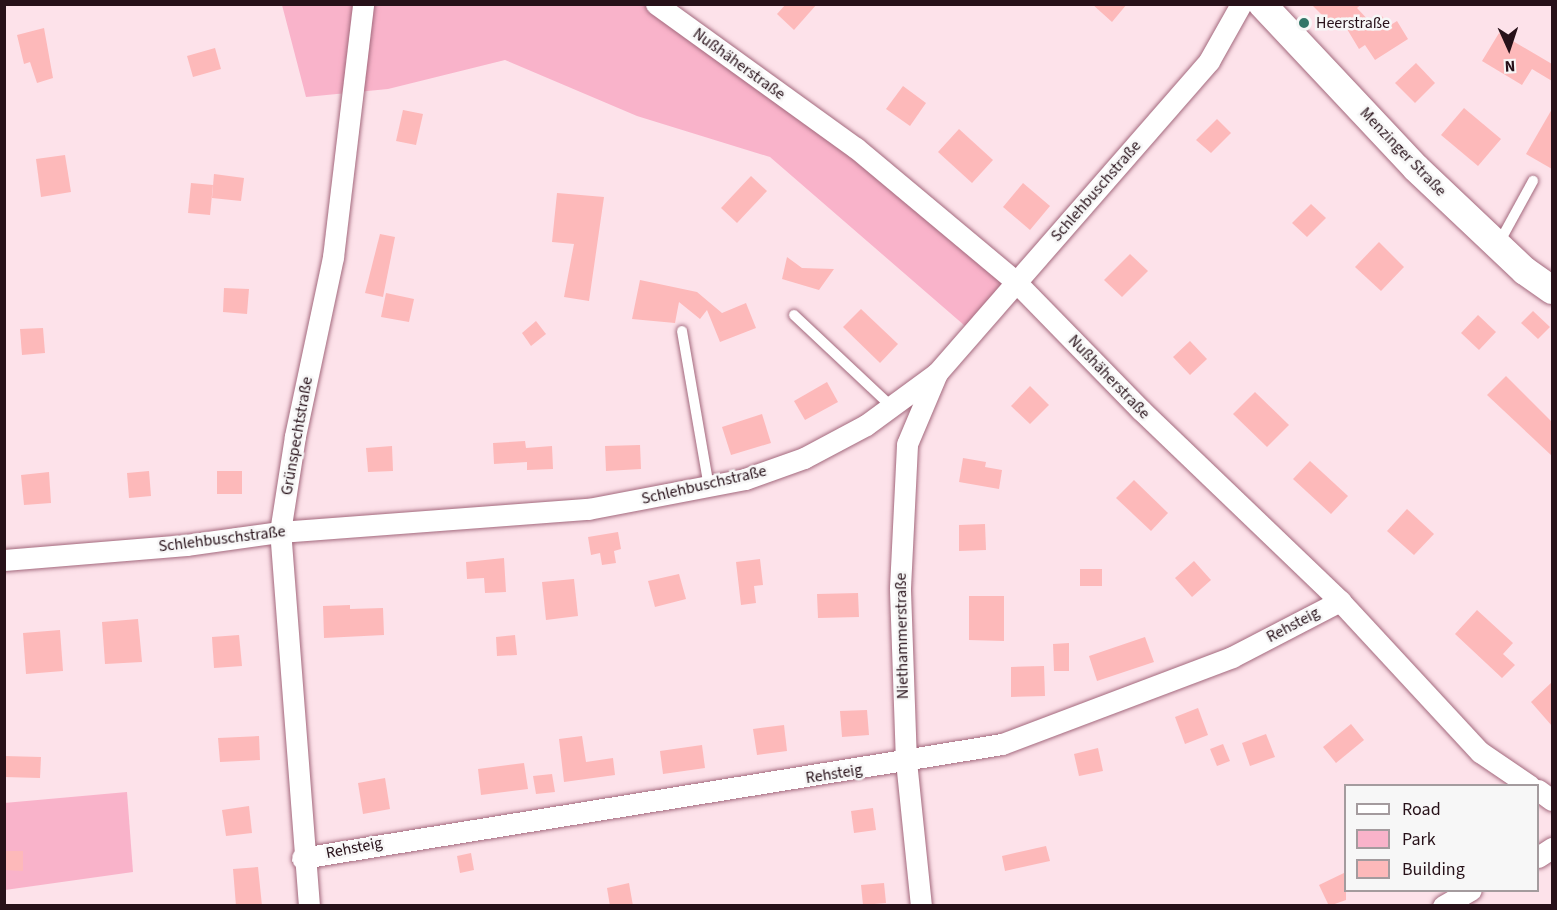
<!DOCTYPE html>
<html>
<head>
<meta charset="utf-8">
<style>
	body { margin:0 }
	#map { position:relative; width:1557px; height:910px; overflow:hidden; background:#fde2ea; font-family:"Source Sans 3",sans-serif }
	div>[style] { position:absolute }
	.green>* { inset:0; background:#f9b3ca }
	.building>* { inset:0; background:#fdb9ba }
	.roads { filter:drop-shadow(0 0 2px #a3697d) drop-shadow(0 0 2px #a3697d) }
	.lane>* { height:10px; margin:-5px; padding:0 5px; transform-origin:5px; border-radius:5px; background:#fff }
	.street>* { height:21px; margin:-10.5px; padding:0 10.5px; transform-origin:10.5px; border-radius:10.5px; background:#fff }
	.secondary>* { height:28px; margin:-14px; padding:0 14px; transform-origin:14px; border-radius:14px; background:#fff }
	.dots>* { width:16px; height:16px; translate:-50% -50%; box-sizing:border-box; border:3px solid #f7f7f7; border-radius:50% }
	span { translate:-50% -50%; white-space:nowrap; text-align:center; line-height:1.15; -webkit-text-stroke:5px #f7f7f7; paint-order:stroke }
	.poi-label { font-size:16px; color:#271119 }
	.left { translate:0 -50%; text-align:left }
	.street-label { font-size:16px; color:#271119 }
	.frame { position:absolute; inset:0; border:6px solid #271119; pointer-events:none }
	.legend { position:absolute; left:1344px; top:784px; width:195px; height:108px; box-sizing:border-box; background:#f7f7f7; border:2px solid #a49b9e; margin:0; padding:8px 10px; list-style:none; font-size:18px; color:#271119 }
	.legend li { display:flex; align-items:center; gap:12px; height:30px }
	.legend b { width:30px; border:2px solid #a49b9e }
	.north { position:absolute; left:1479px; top:18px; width:60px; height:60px; -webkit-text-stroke:4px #f7f7f7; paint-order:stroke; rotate:177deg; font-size:16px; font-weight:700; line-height:24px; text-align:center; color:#271119 }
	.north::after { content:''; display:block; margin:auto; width:21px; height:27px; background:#271119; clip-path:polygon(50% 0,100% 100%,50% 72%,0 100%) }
</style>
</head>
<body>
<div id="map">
	<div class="green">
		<div style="clip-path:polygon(282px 5px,656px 5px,1016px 282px,972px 332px,770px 157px,637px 116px,505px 60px,388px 89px,306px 97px)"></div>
		<div style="clip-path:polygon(127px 792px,133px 872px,5px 890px,4px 803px)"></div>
	</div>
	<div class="building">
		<div style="clip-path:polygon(786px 4px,817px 4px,794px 30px,777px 14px)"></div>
		<div style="clip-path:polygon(1092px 4px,1127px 4px,1112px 22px)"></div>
		<div style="clip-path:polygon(1311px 4px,1362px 4px,1357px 8px,1371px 23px,1382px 16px,1389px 26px,1397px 21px,1408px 39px,1375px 60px,1365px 45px,1359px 49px,1341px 19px,1332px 25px)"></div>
		<div style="clip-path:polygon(44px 28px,53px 78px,37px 83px,30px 62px,24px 64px,17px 35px)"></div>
		<div style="clip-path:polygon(1499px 33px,1552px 64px,1552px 81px,1532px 69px,1522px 85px,1482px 61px)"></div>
		<div style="clip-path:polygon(215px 48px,221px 69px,193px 77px,187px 56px)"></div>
		<div style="clip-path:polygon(1416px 63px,1435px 83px,1415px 103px,1395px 83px)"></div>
		<div style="clip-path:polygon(903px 86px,926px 103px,910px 126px,886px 109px)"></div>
		<div style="clip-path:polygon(1464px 108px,1501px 139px,1478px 166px,1441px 135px)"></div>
		<div style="clip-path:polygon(1552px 109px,1552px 169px,1526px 154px)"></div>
		<div style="clip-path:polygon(403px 110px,423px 114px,416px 145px,396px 141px)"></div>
		<div style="clip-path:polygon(1217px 119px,1231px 133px,1211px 153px,1196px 140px)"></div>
		<div style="clip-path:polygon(959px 129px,993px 160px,972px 183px,938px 152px)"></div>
		<div style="clip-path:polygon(65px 155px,71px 192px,41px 197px,36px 159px)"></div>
		<div style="clip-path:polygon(214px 174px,244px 178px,241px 201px,212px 198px)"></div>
		<div style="clip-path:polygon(751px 176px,767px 191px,737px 223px,721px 208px)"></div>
		<div style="clip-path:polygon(191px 183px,213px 185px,210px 215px,188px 213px)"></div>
		<div style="clip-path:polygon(1023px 183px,1050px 206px,1030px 230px,1003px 207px)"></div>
		<div style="clip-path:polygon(557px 193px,604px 197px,589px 301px,564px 297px,574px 244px,552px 242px)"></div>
		<div style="clip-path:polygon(1311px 204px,1326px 218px,1307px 237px,1292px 223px)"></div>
		<div style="clip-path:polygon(380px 234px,395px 237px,383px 297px,365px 293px)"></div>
		<div style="clip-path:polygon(1379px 242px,1404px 267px,1381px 291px,1355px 267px)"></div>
		<div style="clip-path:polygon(1130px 254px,1148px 271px,1122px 297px,1104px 280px)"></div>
		<div style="clip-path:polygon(787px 257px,802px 268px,834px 269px,819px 290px,782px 279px)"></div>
		<div style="clip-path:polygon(640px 280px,697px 292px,722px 313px,746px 303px,756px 328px,720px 342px,707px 310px,700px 319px,679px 302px,675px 323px,632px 319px)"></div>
		<div style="clip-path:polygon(224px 288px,249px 289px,247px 314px,223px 312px)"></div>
		<div style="clip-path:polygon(386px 293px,414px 299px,409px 322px,381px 317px)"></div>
		<div style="clip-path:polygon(861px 309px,898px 344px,880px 363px,843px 327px)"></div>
		<div style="clip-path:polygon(1533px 311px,1550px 327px,1538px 339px,1521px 323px)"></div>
		<div style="clip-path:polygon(1478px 315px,1496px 332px,1479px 350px,1461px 333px)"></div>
		<div style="clip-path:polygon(536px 321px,546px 334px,531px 346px,522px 333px)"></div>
		<div style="clip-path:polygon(43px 328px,45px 353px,22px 355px,20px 329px)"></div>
		<div style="clip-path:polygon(1190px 341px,1207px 359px,1190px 375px,1173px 357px)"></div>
		<div style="clip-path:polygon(1506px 376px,1552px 422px,1552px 456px,1487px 395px)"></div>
		<div style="clip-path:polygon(827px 382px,838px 402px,805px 420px,794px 401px)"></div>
		<div style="clip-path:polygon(1030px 386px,1049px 405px,1030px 424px,1011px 406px)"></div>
		<div style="clip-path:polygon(1255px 392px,1289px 425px,1267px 447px,1233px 414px)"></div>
		<div style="clip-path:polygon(762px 414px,771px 443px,731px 455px,722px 427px)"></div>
		<div style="clip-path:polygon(525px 441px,526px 448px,552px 446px,553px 469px,527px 470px,527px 462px,494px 464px,493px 443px)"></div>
		<div style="clip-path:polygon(640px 445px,641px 469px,606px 471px,605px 446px)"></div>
		<div style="clip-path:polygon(392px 446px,393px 471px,368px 472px,366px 448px)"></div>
		<div style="clip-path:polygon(963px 458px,986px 462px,985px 467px,1002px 470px,999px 489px,959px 482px)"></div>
		<div style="clip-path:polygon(1310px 461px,1348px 496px,1331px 514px,1293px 479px)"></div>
		<div style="clip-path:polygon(149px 471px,151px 496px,129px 498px,127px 473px)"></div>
		<div style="clip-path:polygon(217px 471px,242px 471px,242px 494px,217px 494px)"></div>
		<div style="clip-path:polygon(49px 472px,51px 503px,24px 505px,21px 475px)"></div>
		<div style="clip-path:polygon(1134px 480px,1168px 513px,1151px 531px,1116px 498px)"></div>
		<div style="clip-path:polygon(1407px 509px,1434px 534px,1414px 555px,1387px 531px)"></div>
		<div style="clip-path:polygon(985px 524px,986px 550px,959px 551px,959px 525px)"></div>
		<div style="clip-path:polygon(618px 532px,621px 549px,614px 551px,616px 563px,602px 565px,600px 553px,591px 555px,588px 537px)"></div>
		<div style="clip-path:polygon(504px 558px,506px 592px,485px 593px,484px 578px,467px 579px,466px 562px)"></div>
		<div style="clip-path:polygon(760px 559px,763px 585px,754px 586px,756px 603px,741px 605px,736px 562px)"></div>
		<div style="clip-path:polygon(1194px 561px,1211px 580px,1192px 597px,1175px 578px)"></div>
		<div style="clip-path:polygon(1080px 569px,1102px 569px,1102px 586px,1080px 586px)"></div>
		<div style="clip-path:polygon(679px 574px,686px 599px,655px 607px,648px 581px)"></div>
		<div style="clip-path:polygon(574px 579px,578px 616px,546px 620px,542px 582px)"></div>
		<div style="clip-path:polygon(858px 593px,859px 617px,818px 618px,817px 594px)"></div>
		<div style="clip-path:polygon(969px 596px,1004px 596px,1004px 641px,969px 640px)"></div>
		<div style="clip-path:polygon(350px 605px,350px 609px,383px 608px,384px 635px,324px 638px,323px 606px)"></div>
		<div style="clip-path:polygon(1477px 610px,1513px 643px,1503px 654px,1515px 665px,1502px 678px,1455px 634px)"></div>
		<div style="clip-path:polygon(138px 619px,142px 662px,105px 664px,102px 622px)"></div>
		<div style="clip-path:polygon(60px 630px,63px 671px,26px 674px,23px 633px)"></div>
		<div style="clip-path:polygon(239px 635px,242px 666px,214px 668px,212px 637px)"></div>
		<div style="clip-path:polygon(515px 635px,517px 655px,497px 656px,496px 637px)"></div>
		<div style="clip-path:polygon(1145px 637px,1154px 662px,1097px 681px,1089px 656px)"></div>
		<div style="clip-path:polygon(1069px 643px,1069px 671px,1054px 671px,1053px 644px)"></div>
		<div style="clip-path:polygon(1044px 666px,1045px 696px,1011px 697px,1011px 667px)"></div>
		<div style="clip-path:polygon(1552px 682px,1552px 726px,1531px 702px)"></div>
		<div style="clip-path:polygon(1198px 708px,1208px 735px,1185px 744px,1175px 717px)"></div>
		<div style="clip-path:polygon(867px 710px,869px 735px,842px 737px,840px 711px)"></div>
		<div style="clip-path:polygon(1351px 724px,1364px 740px,1336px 763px,1323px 747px)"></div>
		<div style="clip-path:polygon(784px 725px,787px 751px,757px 755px,753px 729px)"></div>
		<div style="clip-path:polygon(1266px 734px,1275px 757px,1250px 766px,1242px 743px)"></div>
		<div style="clip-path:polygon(259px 736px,260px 760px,220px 762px,218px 738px)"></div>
		<div style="clip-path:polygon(582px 736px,586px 762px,613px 758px,615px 775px,564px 782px,559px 739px)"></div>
		<div style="clip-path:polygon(1223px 744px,1230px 761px,1217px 766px,1210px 749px)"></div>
		<div style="clip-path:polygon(702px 745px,705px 768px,663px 774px,660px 751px)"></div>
		<div style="clip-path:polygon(1098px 748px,1103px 771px,1079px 776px,1074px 754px)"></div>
		<div style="clip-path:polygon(4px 756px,41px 757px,40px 778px,4px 777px)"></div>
		<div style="clip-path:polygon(524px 763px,528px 789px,481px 795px,478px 769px)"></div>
		<div style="clip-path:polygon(552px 774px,555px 792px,536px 794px,533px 776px)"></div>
		<div style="clip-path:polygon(385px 778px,390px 809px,363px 814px,358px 783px)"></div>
		<div style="clip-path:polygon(249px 806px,252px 833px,226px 836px,222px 810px)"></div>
		<div style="clip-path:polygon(873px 808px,876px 830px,854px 833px,851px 811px)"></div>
		<div style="clip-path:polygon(1046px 846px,1050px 861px,1005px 871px,1002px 856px)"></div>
		<div style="clip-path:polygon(4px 851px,23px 851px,23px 871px,4px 870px)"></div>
		<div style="clip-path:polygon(471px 853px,474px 870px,460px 873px,457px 856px)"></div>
		<div style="clip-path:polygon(258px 867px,262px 906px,236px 906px,233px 869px)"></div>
		<div style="clip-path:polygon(1346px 872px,1346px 900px,1329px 906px,1319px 885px)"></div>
		<div style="clip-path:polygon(629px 883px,633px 906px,610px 906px,607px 888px)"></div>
		<div style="clip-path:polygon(884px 883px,886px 903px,863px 905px,861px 885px)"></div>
	</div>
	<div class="roads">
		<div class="lane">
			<div style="left:1499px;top:243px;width:71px;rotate:-61.3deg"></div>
			<div style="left:794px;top:315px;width:134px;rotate:43.2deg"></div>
			<div style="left:682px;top:331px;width:158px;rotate:80.2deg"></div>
		</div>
		<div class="street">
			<div style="left:656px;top:4px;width:246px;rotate:35.8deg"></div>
			<div style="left:856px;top:148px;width:209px;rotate:39.9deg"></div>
			<div style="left:1016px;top:282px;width:179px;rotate:45.7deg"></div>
			<div style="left:1141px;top:410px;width:276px;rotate:43.8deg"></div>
			<div style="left:1340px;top:601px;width:206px;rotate:47.2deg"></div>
			<div style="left:1480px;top:752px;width:60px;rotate:34.2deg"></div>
			<div style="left:4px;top:560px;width:183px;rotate:-4.7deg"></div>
			<div style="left:186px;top:545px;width:95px;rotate:-7.9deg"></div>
			<div style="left:280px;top:532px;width:309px;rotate:-4.3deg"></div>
			<div style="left:588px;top:509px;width:160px;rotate:-10.8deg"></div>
			<div style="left:745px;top:479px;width:63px;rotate:-19.6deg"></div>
			<div style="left:804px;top:458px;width:70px;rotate:-28deg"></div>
			<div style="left:866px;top:425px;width:88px;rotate:-36.2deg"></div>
			<div style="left:937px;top:373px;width:414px;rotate:-48.9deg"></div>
			<div style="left:1209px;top:61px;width:65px;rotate:-60.7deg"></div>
			<div style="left:1538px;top:790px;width:17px;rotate:36deg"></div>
			<div style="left:1538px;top:857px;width:17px;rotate:-33deg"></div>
			<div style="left:302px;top:858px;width:709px;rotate:-9.25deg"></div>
			<div style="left:1002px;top:744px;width:246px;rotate:-20.7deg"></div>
			<div style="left:1232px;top:657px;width:122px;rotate:-27.4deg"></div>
			<div style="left:309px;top:906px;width:375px;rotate:-94.4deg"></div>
			<div style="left:280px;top:532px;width:97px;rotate:-81.1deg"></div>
			<div style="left:295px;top:436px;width:183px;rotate:-78deg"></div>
			<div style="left:333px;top:257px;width:255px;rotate:-83.2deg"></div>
			<div style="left:921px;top:906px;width:145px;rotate:-95.9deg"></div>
			<div style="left:906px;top:762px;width:174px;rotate:-92deg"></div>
			<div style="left:900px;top:588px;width:144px;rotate:-87.2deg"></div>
			<div style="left:907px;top:444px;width:77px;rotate:-67.1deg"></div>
			<div style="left:1443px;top:906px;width:32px;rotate:-30deg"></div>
		</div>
		<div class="secondary">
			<div style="left:1262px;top:4px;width:225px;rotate:46.8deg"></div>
			<div style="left:1416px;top:168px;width:150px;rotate:43.4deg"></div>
			<div style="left:1525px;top:271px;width:33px;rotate:35deg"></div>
		</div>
	</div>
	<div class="dots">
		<div style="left:1304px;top:23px;background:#337668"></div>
	</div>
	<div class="poi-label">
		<span class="left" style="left:1316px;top:23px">Heerstraße</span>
	</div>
	<div class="street-label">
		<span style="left:739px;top:64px;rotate:36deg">Nußhäherstraße</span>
		<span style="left:1403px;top:152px;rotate:46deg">Menzinger Straße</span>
		<span style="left:1096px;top:191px;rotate:-49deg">Schlehbuschstraße</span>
		<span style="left:1109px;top:377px;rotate:46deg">Nußhäherstraße</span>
		<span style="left:297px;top:436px;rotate:-80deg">Grünspechtstraße</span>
		<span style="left:704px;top:485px;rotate:-13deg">Schlehbuschstraße</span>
		<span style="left:222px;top:539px;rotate:-7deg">Schlehbuschstraße</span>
		<span style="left:1293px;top:625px;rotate:-28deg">Rehsteig</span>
		<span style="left:902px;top:636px;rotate:-91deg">Niethammerstraße</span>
		<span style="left:834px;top:774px;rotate:-9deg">Rehsteig</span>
		<span style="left:354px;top:848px;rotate:-11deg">Rehsteig</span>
	</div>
	<div class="frame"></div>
	<ul class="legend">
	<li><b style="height:8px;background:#fff"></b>Road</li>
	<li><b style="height:16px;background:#f9b3ca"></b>Park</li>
	<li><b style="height:16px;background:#fdb9ba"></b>Building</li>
	</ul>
	<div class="north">N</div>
</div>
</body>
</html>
